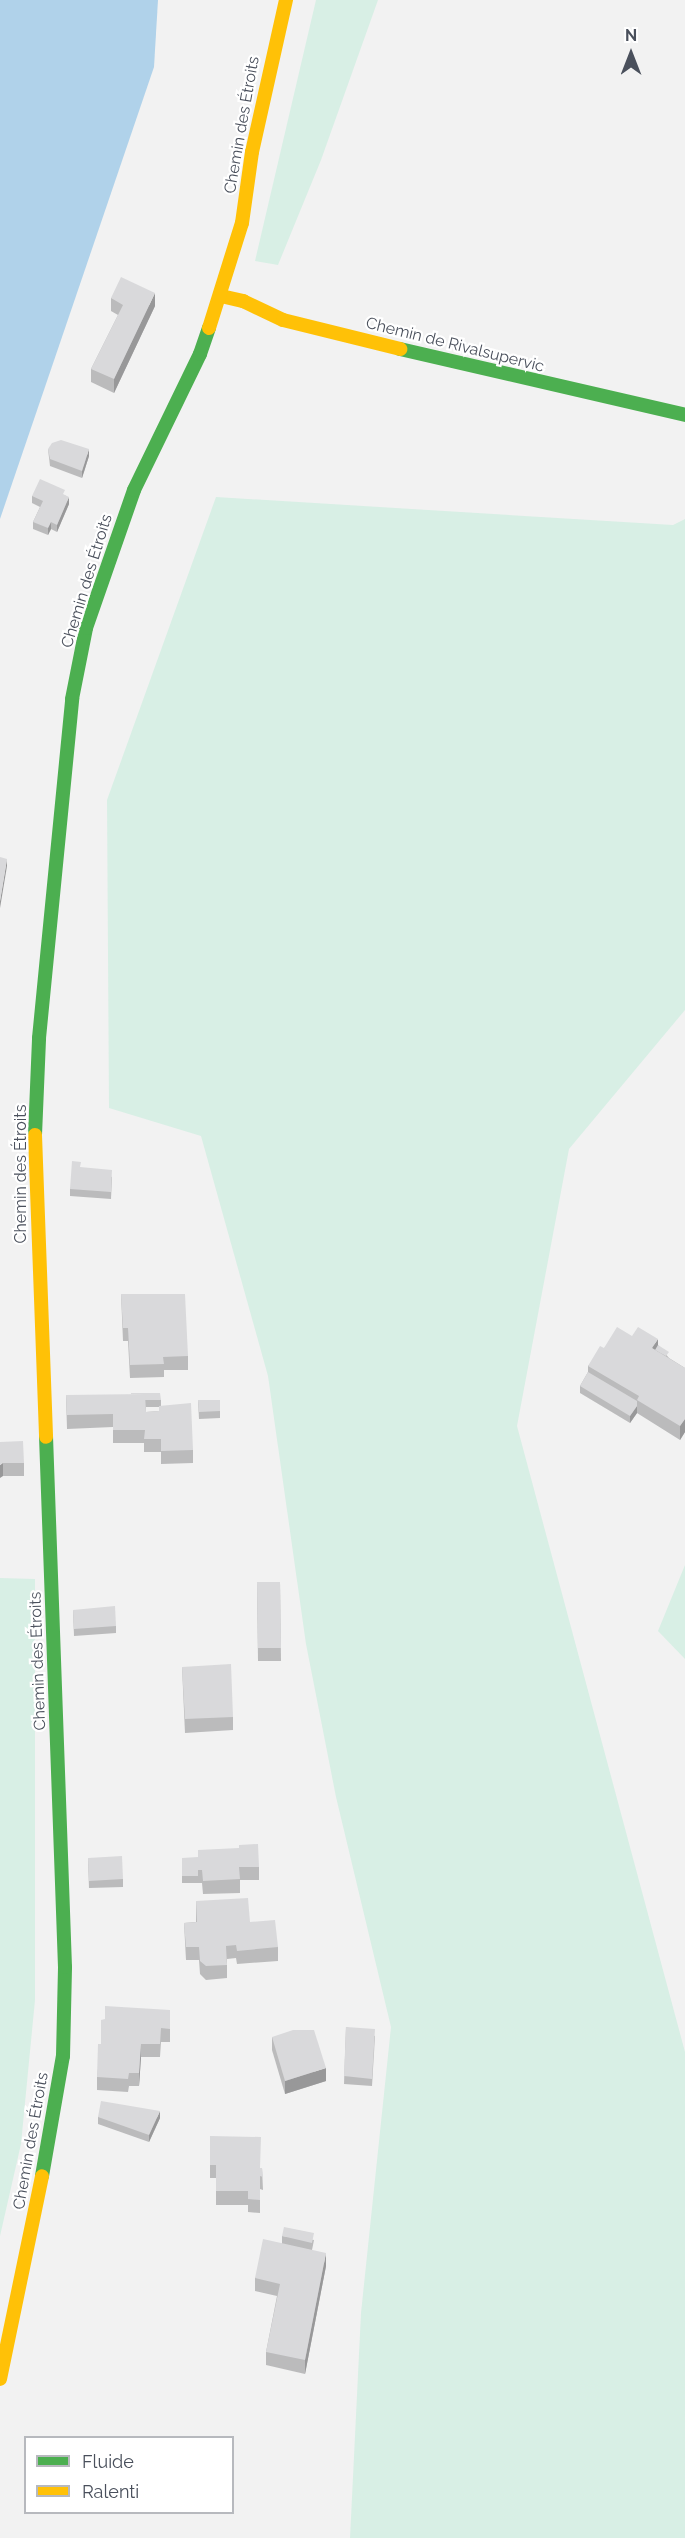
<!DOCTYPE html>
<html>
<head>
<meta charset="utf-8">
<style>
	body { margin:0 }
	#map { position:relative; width:685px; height:2538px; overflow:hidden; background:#f2f2f2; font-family:Raleway,sans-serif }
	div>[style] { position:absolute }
	.green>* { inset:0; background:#d8efe5 }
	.water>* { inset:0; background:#b0d2ea }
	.fast>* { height:14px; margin:-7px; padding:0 7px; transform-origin:7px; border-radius:7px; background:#4caf50 }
	.slow>* { height:14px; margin:-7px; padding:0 7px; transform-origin:7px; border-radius:7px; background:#ffc107 }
	.wall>* { inset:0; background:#bbbbbc }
	.shaded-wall>* { inset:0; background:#989899 }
	.building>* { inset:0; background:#d9d9db }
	span { translate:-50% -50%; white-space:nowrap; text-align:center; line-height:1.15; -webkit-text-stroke:4.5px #fff; paint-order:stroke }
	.street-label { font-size:16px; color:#4a505c }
	.legend { position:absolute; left:24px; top:2436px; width:210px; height:78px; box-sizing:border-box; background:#fff; border:2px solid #b7b9be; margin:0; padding:8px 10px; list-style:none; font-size:18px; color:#4a505c }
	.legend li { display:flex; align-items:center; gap:12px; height:30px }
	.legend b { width:30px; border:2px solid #b7b9be }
	.north { position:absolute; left:601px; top:24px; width:60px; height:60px; -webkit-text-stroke:4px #fff; paint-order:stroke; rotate:0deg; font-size:16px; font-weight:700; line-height:24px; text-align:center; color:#4a505c }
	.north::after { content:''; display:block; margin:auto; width:21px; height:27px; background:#4a505c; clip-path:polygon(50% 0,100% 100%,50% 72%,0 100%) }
</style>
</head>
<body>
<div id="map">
	<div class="green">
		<div style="clip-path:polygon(316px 0,378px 0,321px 160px,278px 265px,255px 261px)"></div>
		<div style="clip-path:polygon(216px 497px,673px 525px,685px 519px,685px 1010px,569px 1149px,517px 1426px,685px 2052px,685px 2538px,350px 2538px,361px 2313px,391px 2027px,336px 1797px,306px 1644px,268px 1376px,201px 1136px,109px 1108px,107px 800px)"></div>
		<div style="clip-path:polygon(685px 1565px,685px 1659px,658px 1631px)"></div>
		<div style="clip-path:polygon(0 1578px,35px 1579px,35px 2000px,21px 2144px,0 2236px)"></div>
	</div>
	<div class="water">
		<div style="clip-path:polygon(0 0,158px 0,154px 67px,0 519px)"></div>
	</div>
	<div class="fast">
		<div style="left:400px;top:349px;width:293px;rotate:13deg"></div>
		<div style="left:35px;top:1135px;width:97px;rotate:-87.6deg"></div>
		<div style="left:39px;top:1038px;width:341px;rotate:-84.4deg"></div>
		<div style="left:72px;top:699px;width:72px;rotate:-78.8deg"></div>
		<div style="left:86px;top:628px;width:146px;rotate:-70.8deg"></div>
		<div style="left:134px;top:490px;width:151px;rotate:-64.1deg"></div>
		<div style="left:200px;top:354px;width:28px;rotate:-71deg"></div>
		<div style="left:42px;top:2176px;width:122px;rotate:-80.1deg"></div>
		<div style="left:63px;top:2056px;width:89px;rotate:-88.7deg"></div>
		<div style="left:65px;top:1967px;width:530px;rotate:-92.05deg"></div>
	</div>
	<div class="slow">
		<div style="left:221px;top:296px;width:23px;rotate:13deg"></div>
		<div style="left:243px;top:301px;width:44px;rotate:25.4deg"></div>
		<div style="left:283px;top:320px;width:121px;rotate:13.9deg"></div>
		<div style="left:209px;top:328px;width:110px;rotate:-72.6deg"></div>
		<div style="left:242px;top:223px;width:72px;rotate:-82deg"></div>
		<div style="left:252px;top:152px;width:156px;rotate:-77.4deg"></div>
		<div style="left:35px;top:1135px;width:302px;rotate:87.9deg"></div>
		<div style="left:0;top:2379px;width:207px;rotate:-78.3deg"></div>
	</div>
	<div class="wall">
		<div style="clip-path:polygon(111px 298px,155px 306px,114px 393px,91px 382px,91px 369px,118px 315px,111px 311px)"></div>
		<div style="clip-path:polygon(48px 449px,89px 456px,82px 478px,50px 466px)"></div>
		<div style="clip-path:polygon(65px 495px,69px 504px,57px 532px,51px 529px,48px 535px,33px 529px,33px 522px,40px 507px,32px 503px,32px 496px)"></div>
		<div style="clip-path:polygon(81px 1168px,112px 1177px,111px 1199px,70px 1196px,70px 1189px)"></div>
		<div style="clip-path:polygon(121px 1294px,188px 1356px,188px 1370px,164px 1370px,164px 1377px,130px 1378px,128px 1341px,123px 1341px)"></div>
		<div style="clip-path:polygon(632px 1336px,658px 1345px,669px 1358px,685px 1368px,685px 1432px,680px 1440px,637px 1413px,630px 1423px,580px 1393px,580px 1386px,588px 1372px,588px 1366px,604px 1348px)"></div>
		<div style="clip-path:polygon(evenodd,66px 1395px,161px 1400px,161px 1406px,193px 1450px,193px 1463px,161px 1464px,161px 1452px,144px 1452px,144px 1443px,113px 1443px,113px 1427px,67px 1429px,66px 1395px,146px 1407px,159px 1407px,159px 1411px,146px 1412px,146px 1407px)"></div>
		<div style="clip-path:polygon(198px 1400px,220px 1400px,220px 1418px,199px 1419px)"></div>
		<div style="clip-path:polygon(0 1442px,24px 1463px,24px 1476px,3px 1476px)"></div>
		<div style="clip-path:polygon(257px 1582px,280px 1582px,281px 1661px,258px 1661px)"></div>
		<div style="clip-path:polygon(73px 1610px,116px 1626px,116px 1633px,74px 1636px)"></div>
		<div style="clip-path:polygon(182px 1667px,233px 1717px,233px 1730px,185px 1733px)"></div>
		<div style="clip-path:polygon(88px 1858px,123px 1879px,123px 1887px,89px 1888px)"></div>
		<div style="clip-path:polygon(182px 1858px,259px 1867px,259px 1880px,240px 1880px,240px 1893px,203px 1894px,202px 1883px,182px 1883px)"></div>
		<div style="clip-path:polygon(196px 1901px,250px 1922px,278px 1947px,278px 1961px,237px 1964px,236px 1958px,227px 1959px,227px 1978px,206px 1980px,200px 1974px,199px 1960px,186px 1960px,184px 1923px,196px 1922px)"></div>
		<div style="clip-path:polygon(170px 2010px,170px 2042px,161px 2042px,160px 2057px,141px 2057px,139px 2086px,129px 2086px,128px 2092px,97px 2090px,97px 2077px,101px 2044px)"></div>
		<div style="clip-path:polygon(346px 2027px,375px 2036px,372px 2086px,344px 2084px)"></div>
		<div style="clip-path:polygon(272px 2037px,326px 2081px,285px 2094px,272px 2050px)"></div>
		<div style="clip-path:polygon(98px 2117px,160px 2118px,149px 2142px,98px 2124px)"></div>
		<div style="clip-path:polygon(210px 2136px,260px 2168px,262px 2168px,263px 2190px,260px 2189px,260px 2213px,248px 2212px,248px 2205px,216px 2205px,216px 2178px,210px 2178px)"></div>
		<div style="clip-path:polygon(282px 2236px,314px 2240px,312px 2250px,326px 2266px,305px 2374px,266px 2365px,266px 2352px,277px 2296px,255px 2291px,255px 2278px,282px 2243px)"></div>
	</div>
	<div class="shaded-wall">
		<div style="clip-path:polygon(155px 293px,155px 306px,114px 393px,114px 379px)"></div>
		<div style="clip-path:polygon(89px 449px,89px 456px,82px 478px,82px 471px)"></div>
		<div style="clip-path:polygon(69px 497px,69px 504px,57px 532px,57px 525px)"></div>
		<div style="clip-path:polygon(51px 522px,51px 529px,48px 535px,48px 528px)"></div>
		<div style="clip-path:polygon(7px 859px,7px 866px,0 908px,0 901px)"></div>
		<div style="clip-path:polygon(658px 1339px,658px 1352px,652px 1348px)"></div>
		<div style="clip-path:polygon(637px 1406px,637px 1413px,630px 1423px,630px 1416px)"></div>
		<div style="clip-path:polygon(685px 1419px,685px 1432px,680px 1440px,680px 1426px)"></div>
		<div style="clip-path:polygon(3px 1463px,3px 1476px,0 1478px,0 1465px)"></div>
		<div style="clip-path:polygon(141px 2044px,141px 2057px,139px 2086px,139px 2073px)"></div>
		<div style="clip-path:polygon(326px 2068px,326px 2081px,285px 2094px,285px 2081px)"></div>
		<div style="clip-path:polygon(160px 2111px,160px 2118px,149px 2142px,149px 2135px)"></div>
		<div style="clip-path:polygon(326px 2253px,326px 2266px,305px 2374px,305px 2360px)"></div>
	</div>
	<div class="building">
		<div style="clip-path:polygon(121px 277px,155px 293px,114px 379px,91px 369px,123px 305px,111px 298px)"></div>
		<div style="clip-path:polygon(61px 440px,89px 449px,82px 471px,50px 459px,48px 449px,52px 443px)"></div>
		<div style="clip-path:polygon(40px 479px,65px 490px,63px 494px,69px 497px,57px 525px,51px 522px,48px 528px,33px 522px,43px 501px,32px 496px)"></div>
		<div style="clip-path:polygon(0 857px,7px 859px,0 901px)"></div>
		<div style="clip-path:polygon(72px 1161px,81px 1162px,80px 1167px,112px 1170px,111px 1192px,70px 1189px)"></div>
		<div style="clip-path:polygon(121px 1294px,185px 1294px,188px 1356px,163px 1357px,164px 1364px,130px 1365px,128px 1328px,123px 1328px)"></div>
		<div style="clip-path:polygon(617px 1327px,632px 1336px,638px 1327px,658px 1339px,652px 1348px,685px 1368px,685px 1419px,680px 1426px,637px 1400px,639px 1396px,588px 1366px,600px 1346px,604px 1348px)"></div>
		<div style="clip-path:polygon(658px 1345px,669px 1352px,666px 1356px,655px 1350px)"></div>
		<div style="clip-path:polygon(588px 1372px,637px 1401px,637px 1406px,630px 1416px,580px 1386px)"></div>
		<div style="clip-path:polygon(131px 1393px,160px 1393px,161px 1400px,145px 1400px,145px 1394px,131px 1394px)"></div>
		<div style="clip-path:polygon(145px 1394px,146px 1412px,159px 1411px,159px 1406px,191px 1403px,193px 1450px,161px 1451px,161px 1439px,144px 1439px,145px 1430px,113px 1430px,113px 1414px,67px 1415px,66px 1395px)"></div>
		<div style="clip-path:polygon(198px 1400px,220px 1400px,220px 1411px,199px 1412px)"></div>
		<div style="clip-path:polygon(23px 1441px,24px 1463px,3px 1463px,0 1465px,0 1442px)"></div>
		<div style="clip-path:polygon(257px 1582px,280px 1582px,281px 1648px,258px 1648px)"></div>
		<div style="clip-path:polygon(115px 1606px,116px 1626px,74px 1629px,73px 1610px)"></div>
		<div style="clip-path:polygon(231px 1664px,233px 1717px,185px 1719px,182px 1667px)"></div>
		<div style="clip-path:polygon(258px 1844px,259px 1867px,239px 1867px,240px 1879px,203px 1881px,202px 1870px,198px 1870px,198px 1850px,239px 1848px,239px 1845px)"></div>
		<div style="clip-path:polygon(122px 1856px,123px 1879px,89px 1881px,88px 1858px)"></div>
		<div style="clip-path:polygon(198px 1857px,198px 1876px,182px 1876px,182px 1858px)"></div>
		<div style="clip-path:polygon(248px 1898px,250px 1922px,275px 1920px,278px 1947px,237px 1951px,236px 1945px,226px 1946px,227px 1965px,206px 1966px,200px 1961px,199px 1947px,186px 1947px,184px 1923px,197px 1922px,196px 1901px)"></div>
		<div style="clip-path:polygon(105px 2006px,170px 2010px,170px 2029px,161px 2028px,160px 2044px,141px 2044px,139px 2073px,129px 2073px,128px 2079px,97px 2077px,98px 2044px,101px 2044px,101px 2020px,105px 2019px)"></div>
		<div style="clip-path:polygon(346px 2027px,375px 2029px,372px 2079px,344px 2076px)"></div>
		<div style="clip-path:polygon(293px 2030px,314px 2030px,326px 2068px,285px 2081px,272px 2037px)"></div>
		<div style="clip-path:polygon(101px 2101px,160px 2111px,149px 2135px,98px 2117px)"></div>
		<div style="clip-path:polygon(210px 2136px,261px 2137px,260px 2168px,262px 2168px,263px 2177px,260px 2176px,260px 2200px,248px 2199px,248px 2191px,216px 2191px,216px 2165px,210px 2165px)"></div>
		<div style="clip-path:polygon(284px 2227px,314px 2233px,312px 2243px,282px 2236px)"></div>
		<div style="clip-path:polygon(263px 2239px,326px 2253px,305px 2360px,266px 2352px,280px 2284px,255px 2278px)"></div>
	</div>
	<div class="street-label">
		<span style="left:242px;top:125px;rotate:-80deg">Chemin des Étroits</span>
		<span style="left:455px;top:345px;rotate:14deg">Chemin de Rivalsupervic</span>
		<span style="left:87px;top:581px;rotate:-73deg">Chemin des Étroits</span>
		<span style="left:21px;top:1174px;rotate:-90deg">Chemin des Étroits</span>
		<span style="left:38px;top:1661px;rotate:-92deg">Chemin des Étroits</span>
		<span style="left:31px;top:2141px;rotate:-80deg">Chemin des Étroits</span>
	</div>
	<ul class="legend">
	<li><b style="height:8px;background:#4caf50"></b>Fluide</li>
	<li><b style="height:8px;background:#ffc107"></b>Ralenti</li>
	</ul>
	<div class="north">N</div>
</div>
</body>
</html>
